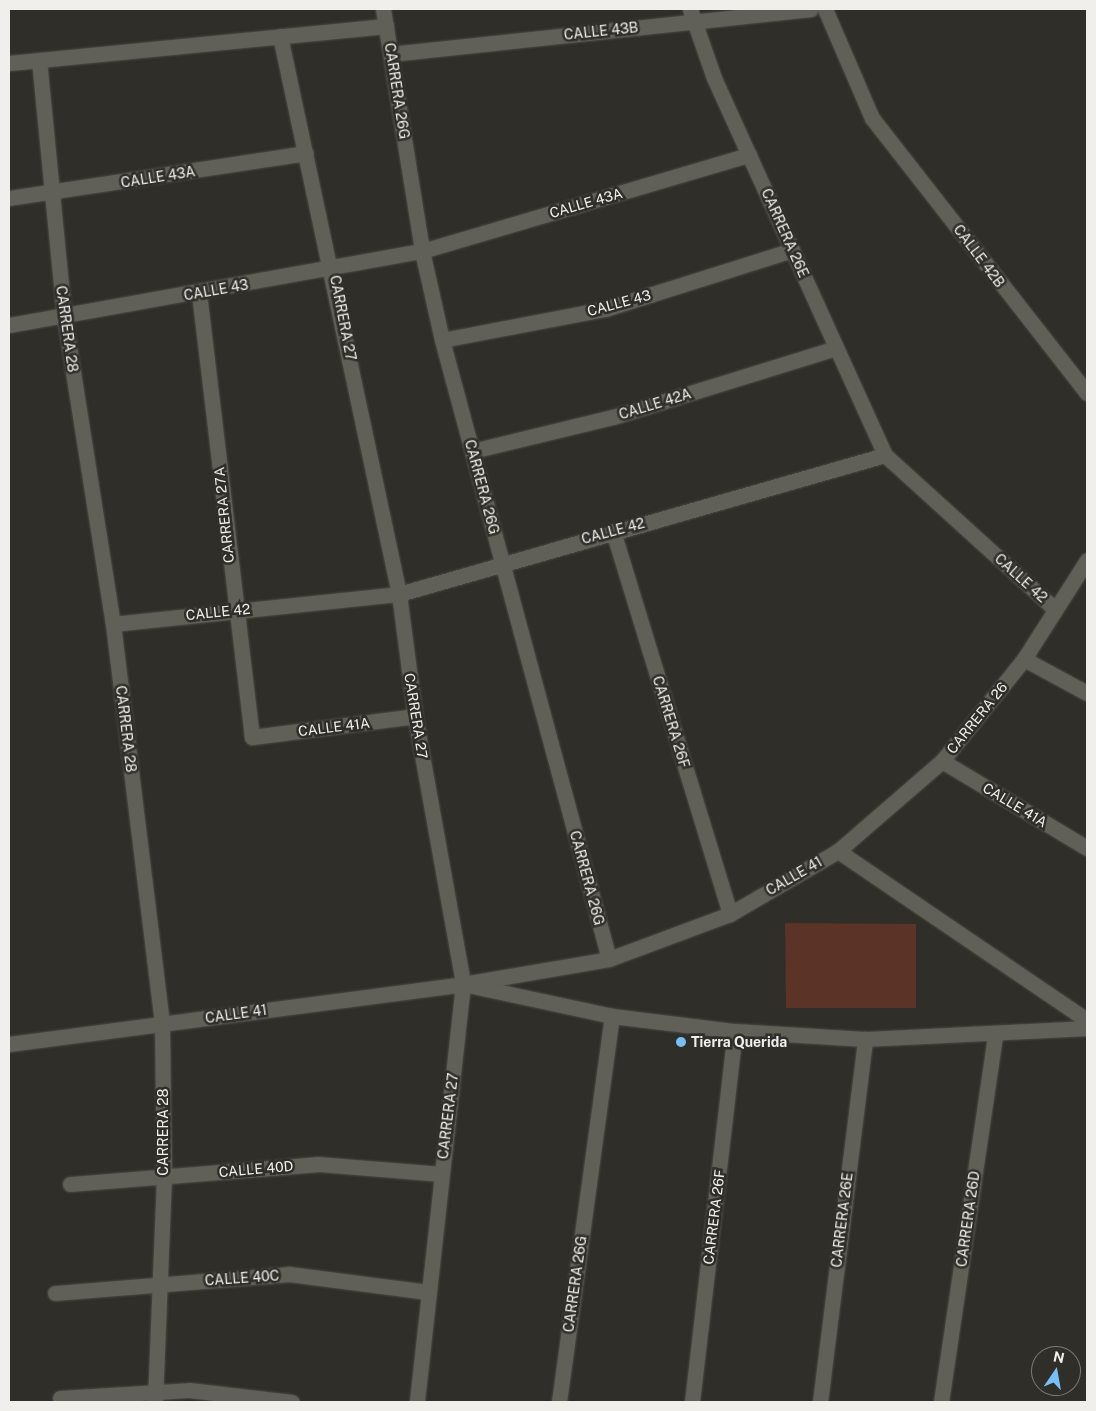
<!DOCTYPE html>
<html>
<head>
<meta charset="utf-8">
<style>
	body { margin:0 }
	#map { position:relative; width:1096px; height:1411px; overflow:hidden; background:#2f2e28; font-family:"Public Sans",sans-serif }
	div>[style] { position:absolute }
	.green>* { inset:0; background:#5c3327 }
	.roads { filter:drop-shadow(0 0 1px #4b4a46) drop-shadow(0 0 1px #4b4a46) }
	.pedestrian>* { height:15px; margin:-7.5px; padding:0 7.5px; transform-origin:7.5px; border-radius:7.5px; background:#605f58 }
	.minor>* { height:15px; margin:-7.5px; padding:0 7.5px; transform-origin:7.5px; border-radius:7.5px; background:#605f58 }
	.tertiary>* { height:15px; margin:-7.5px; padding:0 7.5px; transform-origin:7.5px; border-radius:7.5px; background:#605f58 }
	.dots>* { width:14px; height:14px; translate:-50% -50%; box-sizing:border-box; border:2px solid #2f2e28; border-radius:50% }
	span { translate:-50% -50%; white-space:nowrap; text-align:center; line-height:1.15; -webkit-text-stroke:5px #2f2e28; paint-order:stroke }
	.street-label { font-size:14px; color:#f0efec }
	.poi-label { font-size:14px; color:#f0efec; font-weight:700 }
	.left { translate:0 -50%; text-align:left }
	.frame { position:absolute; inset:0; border:10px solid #f0efec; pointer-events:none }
	.north { position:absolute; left:1031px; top:1346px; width:50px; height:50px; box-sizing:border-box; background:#2f2e28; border:1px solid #7c7b76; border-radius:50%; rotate:12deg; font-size:14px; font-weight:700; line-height:20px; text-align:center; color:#f0efec }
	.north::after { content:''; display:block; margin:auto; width:18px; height:22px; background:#78bff7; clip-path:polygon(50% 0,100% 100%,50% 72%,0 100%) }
</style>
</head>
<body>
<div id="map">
	<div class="green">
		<div style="clip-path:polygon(785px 923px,916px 924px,916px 1008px,786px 1008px)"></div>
	</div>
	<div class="roads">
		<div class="pedestrian">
			<div style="left:605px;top:309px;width:196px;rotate:-17.5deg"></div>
			<div style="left:613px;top:417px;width:233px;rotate:-17.2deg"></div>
			<div style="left:70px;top:1184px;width:249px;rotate:-4.6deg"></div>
			<div style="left:55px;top:1293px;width:235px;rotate:-4.6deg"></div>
			<div style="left:60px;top:1398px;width:129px;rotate:-3.5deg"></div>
			<div style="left:189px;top:1390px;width:60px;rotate:6.7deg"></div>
		</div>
		<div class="minor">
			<div style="left:383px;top:9px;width:245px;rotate:80.8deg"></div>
			<div style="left:422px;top:251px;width:91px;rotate:77.3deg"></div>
			<div style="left:442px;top:340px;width:641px;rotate:74.9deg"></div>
			<div style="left:690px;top:9px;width:73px;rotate:70.8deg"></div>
			<div style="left:714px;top:78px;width:414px;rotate:65.6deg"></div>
			<div style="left:885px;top:455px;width:229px;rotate:42.2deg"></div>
			<div style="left:825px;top:9px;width:119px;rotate:66.7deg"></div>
			<div style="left:872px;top:118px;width:349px;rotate:52deg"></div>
			<div style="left:280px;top:36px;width:571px;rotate:77.96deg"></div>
			<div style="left:399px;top:594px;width:123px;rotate:82.5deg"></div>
			<div style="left:415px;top:716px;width:272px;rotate:79.8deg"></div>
			<div style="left:463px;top:984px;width:421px;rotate:96.3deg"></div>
			<div style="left:391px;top:54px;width:422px;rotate:-6.1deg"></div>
			<div style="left:39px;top:60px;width:256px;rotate:84.4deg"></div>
			<div style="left:64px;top:315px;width:313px;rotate:81deg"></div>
			<div style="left:113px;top:624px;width:403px;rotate:83deg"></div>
			<div style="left:162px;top:1024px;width:153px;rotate:89.3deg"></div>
			<div style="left:164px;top:1177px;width:225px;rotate:92.3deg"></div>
			<div style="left:9px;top:63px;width:379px;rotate:-5.6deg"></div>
			<div style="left:9px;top:198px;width:300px;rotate:-8.6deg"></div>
			<div style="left:199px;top:293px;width:447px;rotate:83.2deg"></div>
			<div style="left:252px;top:737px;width:164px;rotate:-7.3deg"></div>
			<div style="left:9px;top:325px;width:420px;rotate:-10.2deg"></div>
			<div style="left:422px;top:251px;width:341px;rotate:-16.4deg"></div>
			<div style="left:442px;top:340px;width:166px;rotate:-10.8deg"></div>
			<div style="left:472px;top:451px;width:145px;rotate:-13.6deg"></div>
			<div style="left:613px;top:531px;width:400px;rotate:73deg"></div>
			<div style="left:113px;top:624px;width:288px;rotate:-6deg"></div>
			<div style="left:399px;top:594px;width:505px;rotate:-15.96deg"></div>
			<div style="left:1024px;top:659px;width:72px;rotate:28.4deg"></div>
			<div style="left:942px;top:761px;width:169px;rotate:31deg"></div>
			<div style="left:838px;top:851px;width:301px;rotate:34.2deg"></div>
			<div style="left:463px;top:984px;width:148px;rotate:-9.7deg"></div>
			<div style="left:609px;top:959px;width:129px;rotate:-20.4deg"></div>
			<div style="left:730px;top:914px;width:125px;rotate:-30.3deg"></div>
			<div style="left:838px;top:851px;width:138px;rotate:-40.9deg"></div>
			<div style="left:942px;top:761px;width:131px;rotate:-51.2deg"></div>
			<div style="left:1024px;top:659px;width:117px;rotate:-57.5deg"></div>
			<div style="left:318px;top:1164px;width:123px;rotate:4.6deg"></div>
			<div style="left:289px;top:1274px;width:140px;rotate:7.4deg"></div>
			<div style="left:249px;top:1397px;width:43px;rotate:6.6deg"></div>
			<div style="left:559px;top:1402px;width:390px;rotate:-82.2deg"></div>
			<div style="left:692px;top:1402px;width:373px;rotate:-83.4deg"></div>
			<div style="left:820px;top:1402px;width:366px;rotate:-82.9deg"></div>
			<div style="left:941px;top:1402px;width:371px;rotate:-81.6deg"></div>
		</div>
		<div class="tertiary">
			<div style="left:9px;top:1044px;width:458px;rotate:-7.5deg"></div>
			<div style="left:463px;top:984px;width:152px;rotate:12.1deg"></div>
			<div style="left:612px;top:1016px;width:124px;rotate:7deg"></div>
			<div style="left:735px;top:1031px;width:130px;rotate:3.5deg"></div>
			<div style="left:865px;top:1039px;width:222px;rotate:-2.8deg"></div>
		</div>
	</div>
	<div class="dots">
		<div style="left:681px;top:1042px;background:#78bff7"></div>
	</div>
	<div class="street-label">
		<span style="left:601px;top:31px;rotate:-6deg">CALLE 43B</span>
		<span style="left:397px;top:91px;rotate:81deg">CARRERA 26G</span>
		<span style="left:158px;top:177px;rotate:-9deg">CALLE 43A</span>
		<span style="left:586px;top:203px;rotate:-16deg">CALLE 43A</span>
		<span style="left:785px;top:233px;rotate:66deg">CARRERA 26E</span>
		<span style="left:979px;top:256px;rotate:53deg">CALLE 42B</span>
		<span style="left:216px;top:290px;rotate:-10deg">CALLE 43</span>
		<span style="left:619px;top:303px;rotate:-15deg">CALLE 43</span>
		<span style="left:343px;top:318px;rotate:79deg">CARRERA 27</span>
		<span style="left:67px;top:329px;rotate:82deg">CARRERA 28</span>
		<span style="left:655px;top:404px;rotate:-17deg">CALLE 42A</span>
		<span style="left:482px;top:487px;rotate:75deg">CARRERA 26G</span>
		<span style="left:224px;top:515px;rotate:-96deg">CARRERA 27A</span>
		<span style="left:613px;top:531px;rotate:-15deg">CALLE 42</span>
		<span style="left:1021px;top:578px;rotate:42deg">CALLE 42</span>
		<span style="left:218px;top:612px;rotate:-6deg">CALLE 42</span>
		<span style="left:416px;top:716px;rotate:81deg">CARRERA 27</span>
		<span style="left:977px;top:718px;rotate:-51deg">CARRERA 26</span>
		<span style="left:671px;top:722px;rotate:73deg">CARRERA 26F</span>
		<span style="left:334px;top:727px;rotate:-7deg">CALLE 41A</span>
		<span style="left:126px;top:729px;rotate:83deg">CARRERA 28</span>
		<span style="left:1015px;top:805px;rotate:31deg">CALLE 41A</span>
		<span style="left:794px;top:876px;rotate:-30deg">CALLE 41</span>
		<span style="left:587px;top:878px;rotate:75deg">CARRERA 26G</span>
		<span style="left:236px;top:1014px;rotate:-8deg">CALLE 41</span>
		<span style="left:448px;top:1116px;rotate:-83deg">CARRERA 27</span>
		<span style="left:163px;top:1132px;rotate:-90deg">CARRERA 28</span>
		<span style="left:256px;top:1169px;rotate:-5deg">CALLE 40D</span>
		<span style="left:714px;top:1217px;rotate:-83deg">CARRERA 26F</span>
		<span style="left:968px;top:1219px;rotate:-82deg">CARRERA 26D</span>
		<span style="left:842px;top:1220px;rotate:-83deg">CARRERA 26E</span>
		<span style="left:242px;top:1278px;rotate:-4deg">CALLE 40C</span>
		<span style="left:575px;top:1284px;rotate:-82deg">CARRERA 26G</span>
	</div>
	<div class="poi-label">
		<span class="left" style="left:691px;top:1042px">Tierra Querida</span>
	</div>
	<div class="frame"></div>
	<div class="north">N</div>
</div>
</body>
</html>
